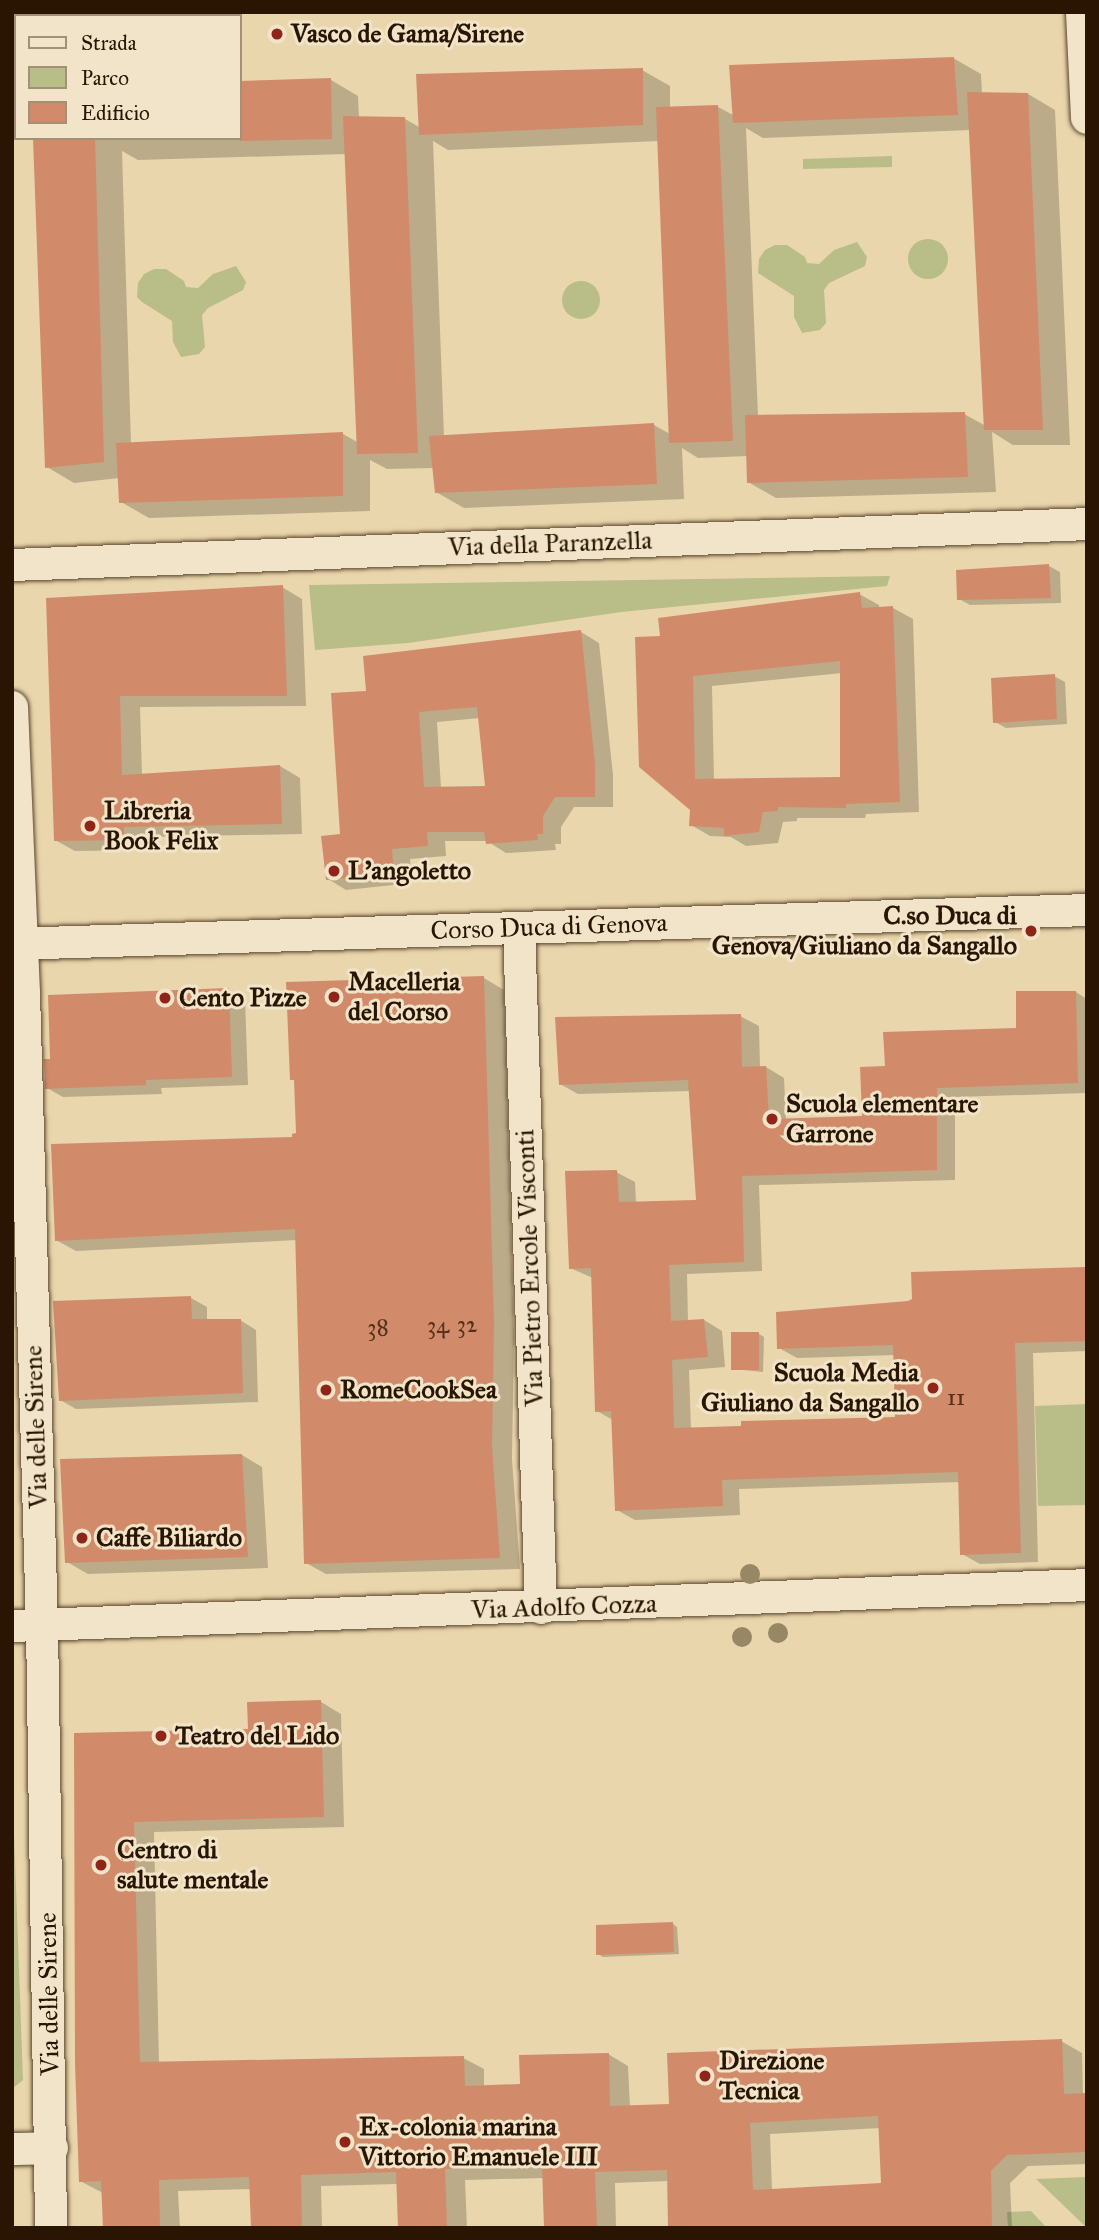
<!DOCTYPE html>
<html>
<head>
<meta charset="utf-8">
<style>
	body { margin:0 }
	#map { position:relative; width:1099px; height:2240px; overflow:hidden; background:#ead6ac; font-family:"IM FELL Great Primer",serif }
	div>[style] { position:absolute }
	.green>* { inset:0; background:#b9bd88 }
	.round { border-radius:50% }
	.shadow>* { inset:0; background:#0003 }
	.building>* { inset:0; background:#d28b6a }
	.roads { filter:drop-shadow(0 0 2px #59452c) drop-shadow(0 0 2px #59452c) }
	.minor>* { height:32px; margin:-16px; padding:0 16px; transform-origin:16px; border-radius:16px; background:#f1e4c9 }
	.tertiary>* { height:38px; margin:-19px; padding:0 19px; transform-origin:19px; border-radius:19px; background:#f1e4c9 }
	.trees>* { width:20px; height:20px; margin:-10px; border-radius:50%; background:#988764 }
	.dots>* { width:19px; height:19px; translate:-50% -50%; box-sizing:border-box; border:4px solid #f1e4c9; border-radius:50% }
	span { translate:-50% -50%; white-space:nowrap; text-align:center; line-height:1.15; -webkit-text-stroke:6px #f1e4c9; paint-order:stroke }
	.number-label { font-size:23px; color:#53321b }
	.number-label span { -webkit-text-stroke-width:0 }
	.poi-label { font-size:26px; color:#291501; font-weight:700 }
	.left { translate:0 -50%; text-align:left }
	.right { translate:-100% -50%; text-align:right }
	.street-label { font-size:26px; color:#291501 }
	.frame { position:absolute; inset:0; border:14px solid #291501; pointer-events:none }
	.legend { position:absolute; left:14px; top:14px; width:228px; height:126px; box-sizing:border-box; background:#f1e4c9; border:2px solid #a19179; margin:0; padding:9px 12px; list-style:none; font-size:21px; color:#291501 }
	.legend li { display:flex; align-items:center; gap:14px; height:35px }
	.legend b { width:35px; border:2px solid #a19179 }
</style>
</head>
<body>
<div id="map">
	<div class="green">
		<div style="clip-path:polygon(892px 156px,892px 167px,803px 169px,803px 159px)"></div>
		<div class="round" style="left:908px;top:239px;width:40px;height:40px"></div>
		<div style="clip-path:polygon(857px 242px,867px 257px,865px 266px,829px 283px,824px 290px,826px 323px,820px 330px,802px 333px,794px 317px,794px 296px,758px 273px,759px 259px,765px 250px,775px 245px,787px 245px,805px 257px,807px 263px,819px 264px,834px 250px)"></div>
		<div style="clip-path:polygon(236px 266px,246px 282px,243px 290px,208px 308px,202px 315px,205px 347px,199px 354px,181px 357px,173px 342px,172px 321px,142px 302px,137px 297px,138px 283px,144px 274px,154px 269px,166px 269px,184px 281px,186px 287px,198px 288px,213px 274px)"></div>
		<div class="round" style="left:562px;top:281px;width:38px;height:38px"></div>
		<div style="clip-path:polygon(890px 576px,887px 586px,621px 612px,408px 643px,315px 650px,309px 585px)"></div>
		<div style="clip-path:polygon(1087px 1404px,1087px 1505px,1038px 1506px,1035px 1406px)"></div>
		<div style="clip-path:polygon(12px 1776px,23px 2080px,12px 2089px)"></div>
		<div style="clip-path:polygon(1087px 2177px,1087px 2228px,1036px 2179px)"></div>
		<div style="clip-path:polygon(1031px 2211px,1047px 2228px,1008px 2228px,1007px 2212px)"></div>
	</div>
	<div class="shadow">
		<div style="clip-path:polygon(evenodd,953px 58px,981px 74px,982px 94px,1028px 94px,1055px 110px,1070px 445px,1013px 445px,992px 432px,996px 492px,776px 498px,748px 482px,748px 456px,698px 458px,682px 448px,684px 499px,464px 508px,436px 492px,434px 468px,387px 469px,370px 460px,370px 511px,149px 518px,121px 502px,119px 478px,74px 483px,47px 467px,34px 138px,240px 138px,240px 83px,331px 80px,358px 96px,359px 118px,405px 119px,421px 128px,642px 70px,670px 86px,670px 108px,718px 107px,735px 116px,953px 58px,746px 128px,763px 138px,971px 130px,986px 426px,964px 414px,758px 416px,746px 128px,953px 58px,433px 141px,448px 150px,659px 141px,670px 434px,654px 425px,444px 437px,433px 141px,953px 58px,122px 151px,138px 160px,347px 154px,359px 443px,343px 434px,131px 444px,122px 151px)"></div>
		<div style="clip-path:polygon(1049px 566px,1060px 572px,1061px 603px,970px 605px,959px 599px)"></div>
		<div style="clip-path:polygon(282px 587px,302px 599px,306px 706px,140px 707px,142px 775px,280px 766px,300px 778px,302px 834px,143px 837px,144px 850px,75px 851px,55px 840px,48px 600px)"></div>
		<div style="clip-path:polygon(evenodd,859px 594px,879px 605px,879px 609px,893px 608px,913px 619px,919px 812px,866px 814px,865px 818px,797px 818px,797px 821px,783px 822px,778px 843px,746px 846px,731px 837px,710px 836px,691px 825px,691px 810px,662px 637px,859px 594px,842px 673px,842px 779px,714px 781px,712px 686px,842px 673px)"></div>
		<div style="clip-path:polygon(evenodd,581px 632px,599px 643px,613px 775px,613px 807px,574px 807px,561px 827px,561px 844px,555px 844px,556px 850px,506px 853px,487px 841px,445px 841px,446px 856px,410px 859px,412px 883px,346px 890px,328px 879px,342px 836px,368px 693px,581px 632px,480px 718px,487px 788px,441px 788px,437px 722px,480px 718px)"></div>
		<div style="clip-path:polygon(1054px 676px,1065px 682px,1067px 724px,1006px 728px,995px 722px)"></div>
		<div style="clip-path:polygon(484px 978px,504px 990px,514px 1335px,512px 1459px,520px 1569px,326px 1574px,306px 1563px,297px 1240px,76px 1251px,56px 1240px,294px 1139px,298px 1135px,296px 1081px,292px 1079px)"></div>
		<div style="clip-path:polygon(229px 990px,245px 999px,248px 1085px,161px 1088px,162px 1094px,63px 1097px,47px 1088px,52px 1060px)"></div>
		<div style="clip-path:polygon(1076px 992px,1087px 999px,1087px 1093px,955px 1097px,955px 1180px,759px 1185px,762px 1271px,687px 1274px,688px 1322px,704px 1320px,722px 1331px,725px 1367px,689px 1370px,691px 1429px,897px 1418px,895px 1355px,797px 1358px,779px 1348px,909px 1303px,1087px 1269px,1087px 1351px,1033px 1353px,1038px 1562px,980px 1564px,962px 1554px,960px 1482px,739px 1489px,740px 1515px,635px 1520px,617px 1510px,613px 1420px,597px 1411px,593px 1278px,570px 1268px,616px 1172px,635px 1182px,636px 1204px,697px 1202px,691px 1091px,578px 1094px,560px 1084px,740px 1016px,759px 1026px,760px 1068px,766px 1067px,784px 1078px,786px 1120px,863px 1118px,886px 1068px,1017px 1030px)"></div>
		<div style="clip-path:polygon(191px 1298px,207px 1307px,207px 1320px,240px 1320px,256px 1330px,258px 1402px,76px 1409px,60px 1400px)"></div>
		<div style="clip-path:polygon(759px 1334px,764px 1337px,763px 1372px,733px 1369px)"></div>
		<div style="clip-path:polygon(242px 1455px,262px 1467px,268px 1568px,88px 1574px,67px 1562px)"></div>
		<div style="clip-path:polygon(evenodd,321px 1702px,341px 1714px,344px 1827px,154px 1832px,159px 2063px,463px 2058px,484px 2069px,484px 2087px,522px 2086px,608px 2054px,628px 2066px,630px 2107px,671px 2106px,1061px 2041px,1082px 2053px,1083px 2095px,1087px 2095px,1087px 2164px,1028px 2166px,1010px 2183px,1012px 2228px,670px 2228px,669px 2181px,615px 2183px,616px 2228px,546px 2228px,544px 2178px,465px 2180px,467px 2228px,400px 2228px,398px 2184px,321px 2186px,322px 2228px,253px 2228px,252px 2189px,178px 2191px,180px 2228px,104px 2228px,103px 2193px,80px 2181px,76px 1735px,249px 1730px,321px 1702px,880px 2128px,883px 2185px,772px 2191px,770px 2134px,880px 2128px)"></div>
		<div style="clip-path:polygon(673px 1924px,677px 1927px,679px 1954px,603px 1957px,598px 1954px)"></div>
	</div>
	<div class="building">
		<div style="clip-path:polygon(954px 57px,958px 115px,733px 123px,729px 65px)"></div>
		<div style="clip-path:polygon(643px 68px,643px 125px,419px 135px,416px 74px)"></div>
		<div style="clip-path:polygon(331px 78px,332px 139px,240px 141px,240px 81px)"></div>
		<div style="clip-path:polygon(967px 92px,1028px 93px,1043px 430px,984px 430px)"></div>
		<div style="clip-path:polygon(718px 105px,733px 441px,669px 443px,656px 107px)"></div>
		<div style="clip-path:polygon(343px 116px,405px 117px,418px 453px,357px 454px)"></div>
		<div style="clip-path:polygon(33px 138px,95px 138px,104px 462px,45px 468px)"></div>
		<div style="clip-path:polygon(965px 412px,968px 477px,747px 483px,745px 415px)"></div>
		<div style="clip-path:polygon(654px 423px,657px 484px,435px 493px,429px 436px)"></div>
		<div style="clip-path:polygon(343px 432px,343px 496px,119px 503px,116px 443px)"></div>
		<div style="clip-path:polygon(1049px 564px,1051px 598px,957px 600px,956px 570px)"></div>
		<div style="clip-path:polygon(283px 585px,287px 696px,120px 696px,122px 775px,280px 765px,282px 824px,124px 827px,124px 840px,54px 841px,46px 598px)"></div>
		<div style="clip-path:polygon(evenodd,860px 592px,862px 608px,893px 606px,900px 802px,846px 804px,846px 808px,778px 807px,778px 811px,763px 812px,759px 832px,724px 836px,724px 828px,689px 826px,690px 810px,639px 767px,635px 637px,660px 636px,658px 618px,860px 592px,840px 661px,840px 777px,695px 779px,693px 676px,840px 661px)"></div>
		<div style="clip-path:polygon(evenodd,581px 630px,595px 764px,595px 797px,555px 797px,543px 816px,543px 834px,537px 834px,538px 840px,486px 844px,484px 832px,427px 832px,428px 846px,392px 849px,394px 873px,326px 880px,321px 836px,340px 834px,331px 693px,366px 691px,363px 656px,581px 630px,477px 707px,485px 786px,424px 787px,419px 712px,477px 707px)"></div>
		<div style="clip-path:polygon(1055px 674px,1057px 719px,993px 723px,991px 678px)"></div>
		<div style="clip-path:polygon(484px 976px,494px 1323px,492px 1447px,500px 1558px,304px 1564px,295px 1229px,55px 1241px,51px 1144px,292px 1137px,292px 1134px,296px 1133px,294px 1080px,290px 1080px,286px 982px)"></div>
		<div style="clip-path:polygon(229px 988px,232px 1077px,146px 1080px,146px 1085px,45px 1089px,44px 1059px,50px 1059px,48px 995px)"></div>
		<div style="clip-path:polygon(1016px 991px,1076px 991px,1078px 1083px,937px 1088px,937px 1170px,742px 1176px,744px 1262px,669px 1265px,671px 1321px,704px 1319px,708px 1357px,672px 1360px,674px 1428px,741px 1426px,741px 1421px,895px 1417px,893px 1345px,777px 1349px,776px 1312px,908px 1301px,912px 1299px,911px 1272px,1087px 1267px,1087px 1341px,1015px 1343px,1021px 1553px,960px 1555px,958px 1472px,722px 1480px,723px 1506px,615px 1511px,611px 1411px,595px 1412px,591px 1268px,569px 1269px,565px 1171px,617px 1170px,619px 1202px,696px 1200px,688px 1080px,559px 1085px,555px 1017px,741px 1014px,742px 1067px,766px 1066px,769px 1119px,862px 1116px,860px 1067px,885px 1066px,883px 1032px,1016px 1028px)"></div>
		<div style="clip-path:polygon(191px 1296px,192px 1319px,241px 1319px,243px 1393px,59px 1401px,53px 1301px)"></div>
		<div style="clip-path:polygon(731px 1332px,759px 1332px,759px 1370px,731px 1370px)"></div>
		<div style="clip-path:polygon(242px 1454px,248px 1557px,65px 1563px,60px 1459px)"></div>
		<div style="clip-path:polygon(evenodd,321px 1700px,324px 1817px,134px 1822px,140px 2062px,464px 2056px,465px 2086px,520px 2084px,519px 2055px,609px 2053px,610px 2106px,669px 2104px,667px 2053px,1062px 2039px,1064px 2094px,1087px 2093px,1087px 2152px,1007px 2155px,991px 2171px,992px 2228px,668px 2228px,667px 2170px,595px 2172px,597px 2228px,544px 2228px,542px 2166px,445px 2169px,447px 2228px,398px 2228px,396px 2172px,301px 2175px,302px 2228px,251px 2228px,249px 2177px,159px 2180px,160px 2228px,103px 2228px,101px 2181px,79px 2182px,75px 2064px,74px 1733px,248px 1729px,247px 1702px,321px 1700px,878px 2116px,881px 2183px,753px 2190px,750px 2123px,878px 2116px)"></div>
		<div style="clip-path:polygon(673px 1922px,674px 1952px,596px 1955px,596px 1925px)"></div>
	</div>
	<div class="roads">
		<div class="minor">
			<div style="left:1082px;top:12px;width:106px;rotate:87.3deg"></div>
			<div style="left:12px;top:565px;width:1076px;rotate:-2.18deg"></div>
			<div style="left:12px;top:707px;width:286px;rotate:87.6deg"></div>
			<div style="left:24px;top:993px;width:632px;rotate:88.37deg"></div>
			<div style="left:42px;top:1625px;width:603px;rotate:89.14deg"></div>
			<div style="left:519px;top:928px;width:680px;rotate:88.15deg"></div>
			<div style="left:12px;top:944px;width:1076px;rotate:-1.81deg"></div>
			<div style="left:12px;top:1626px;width:1076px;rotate:-2.18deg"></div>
			<div style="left:12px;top:2149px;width:40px;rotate:-1.4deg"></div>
		</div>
		<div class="tertiary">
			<div style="left:12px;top:14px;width:134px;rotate:-0.9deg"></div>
		</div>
	</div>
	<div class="trees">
		<div style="left:750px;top:1574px"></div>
		<div style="left:778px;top:1633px"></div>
		<div style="left:742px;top:1637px"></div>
	</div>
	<div class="dots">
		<div style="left:277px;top:34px;background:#8f2418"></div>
		<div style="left:90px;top:826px;background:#8f2418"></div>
		<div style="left:334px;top:871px;background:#8f2418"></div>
		<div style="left:1031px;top:931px;background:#8f2418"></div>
		<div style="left:334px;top:997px;background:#8f2418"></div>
		<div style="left:165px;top:998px;background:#8f2418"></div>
		<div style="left:772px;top:1119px;background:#8f2418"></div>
		<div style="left:933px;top:1388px;background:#8f2418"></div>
		<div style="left:326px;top:1390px;background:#8f2418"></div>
		<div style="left:82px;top:1538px;background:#8f2418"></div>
		<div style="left:161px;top:1736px;background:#8f2418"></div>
		<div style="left:101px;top:1865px;background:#8f2418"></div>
		<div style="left:705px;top:2076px;background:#8f2418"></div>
		<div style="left:345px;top:2142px;background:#8f2418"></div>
	</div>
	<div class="number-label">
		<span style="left:467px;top:1324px">32</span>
		<span style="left:438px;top:1325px">34</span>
		<span style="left:378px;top:1327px">38</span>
		<span style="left:956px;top:1397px">11</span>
	</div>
	<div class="poi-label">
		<span class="left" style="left:291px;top:34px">Vasco de Gama/Sirene</span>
		<span class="left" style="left:104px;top:826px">Libreria<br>Book Felix</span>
		<span class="left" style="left:348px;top:871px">L'angoletto</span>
		<span class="right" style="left:1017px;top:931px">C.so Duca di<br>Genova/Giuliano da Sangallo</span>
		<span class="left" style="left:348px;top:997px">Macelleria<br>del Corso</span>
		<span class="left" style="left:179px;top:998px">Cento Pizze</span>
		<span class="left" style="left:786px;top:1119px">Scuola elementare<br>Garrone</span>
		<span class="right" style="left:919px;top:1388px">Scuola Media<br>Giuliano da Sangallo</span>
		<span class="left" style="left:340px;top:1390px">RomeCookSea</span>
		<span class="left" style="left:96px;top:1538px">Caffe Biliardo</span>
		<span class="left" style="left:175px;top:1736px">Teatro del Lido</span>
		<span class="left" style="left:117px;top:1865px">Centro di<br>salute mentale</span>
		<span class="left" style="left:719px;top:2076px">Direzione<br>Tecnica</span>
		<span class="left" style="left:359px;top:2142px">Ex-colonia marina<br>Vittorio Emanuele III</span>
	</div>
	<div class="street-label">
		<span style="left:550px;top:544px;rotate:-2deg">Via della Paranzella</span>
		<span style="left:549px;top:927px;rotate:-2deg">Corso Duca di Genova</span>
		<span style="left:530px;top:1268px;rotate:-92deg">Via Pietro Ercole Visconti</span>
		<span style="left:36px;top:1427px;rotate:-92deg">Via delle Sirene</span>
		<span style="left:564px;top:1607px;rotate:-2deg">Via Adolfo Cozza</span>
		<span style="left:49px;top:1994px;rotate:-91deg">Via delle Sirene</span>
	</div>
	<div class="frame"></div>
	<ul class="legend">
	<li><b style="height:9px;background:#f1e4c9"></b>Strada</li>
	<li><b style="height:19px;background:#b9bd88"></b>Parco</li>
	<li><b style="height:19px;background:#d28b6a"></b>Edificio</li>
	</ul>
</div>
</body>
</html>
